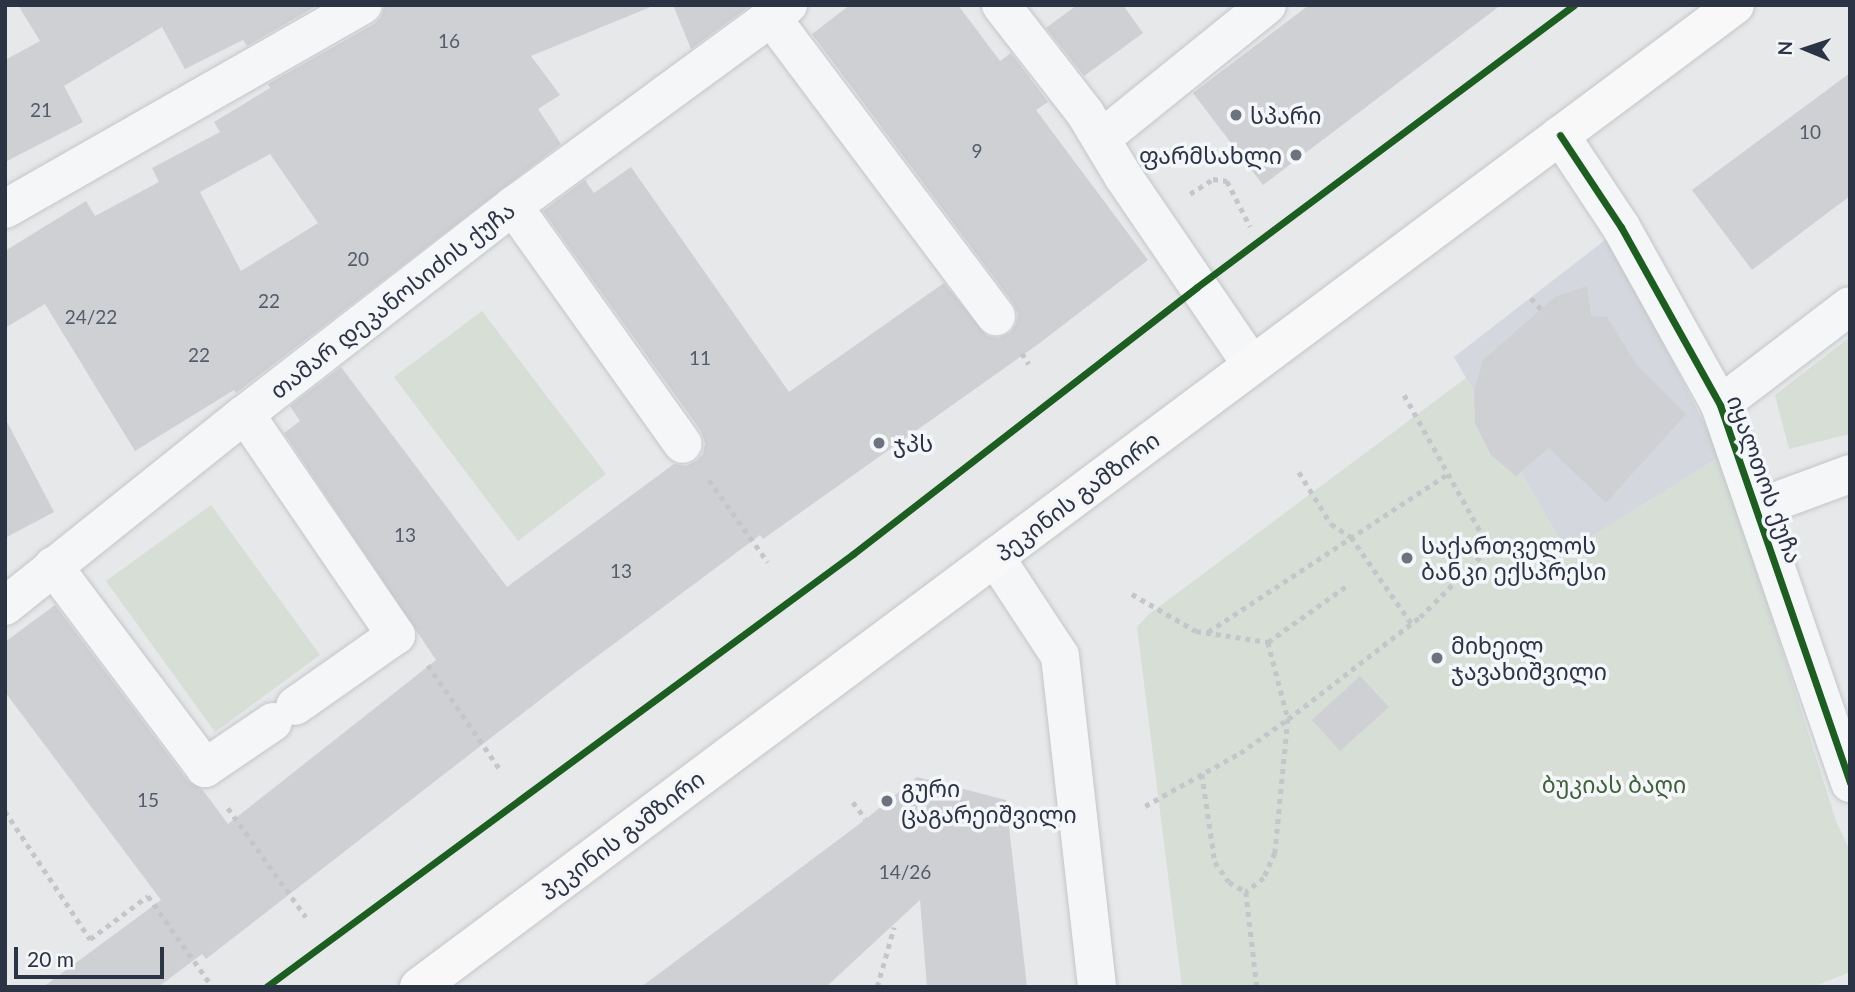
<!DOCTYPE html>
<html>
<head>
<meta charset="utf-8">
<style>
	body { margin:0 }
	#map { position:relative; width:1855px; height:992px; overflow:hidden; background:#e6e8ea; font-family:Lato,"Noto Sans Georgian",sans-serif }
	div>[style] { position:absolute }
	.built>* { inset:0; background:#d4d7dd }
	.green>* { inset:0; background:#d6ded6 }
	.building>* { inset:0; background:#ced0d3 }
	.path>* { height:4.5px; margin-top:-2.25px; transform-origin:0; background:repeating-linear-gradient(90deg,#c5c6ca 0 5px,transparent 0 10px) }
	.roads { filter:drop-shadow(0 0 2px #c4c6c8) drop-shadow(0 0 2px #c4c6c8) }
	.minor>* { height:38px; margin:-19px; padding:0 19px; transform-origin:19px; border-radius:19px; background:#f5f6f7 }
	.major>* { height:38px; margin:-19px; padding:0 19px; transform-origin:19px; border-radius:19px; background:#f8f8f8 }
	.cycleway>* { height:7px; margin:-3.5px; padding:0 3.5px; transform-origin:3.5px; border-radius:3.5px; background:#1b5e20 }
	.dots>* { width:19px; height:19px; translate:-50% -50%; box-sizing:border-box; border:4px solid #f4f6f9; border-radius:50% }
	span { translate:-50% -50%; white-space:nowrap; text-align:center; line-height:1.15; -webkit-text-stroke:7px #f4f6f9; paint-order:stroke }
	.number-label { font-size:19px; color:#545c69 }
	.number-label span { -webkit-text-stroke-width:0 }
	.poi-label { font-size:23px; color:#2b3445 }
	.left { translate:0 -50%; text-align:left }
	.right { translate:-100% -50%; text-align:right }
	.street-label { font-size:23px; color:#2b3445 }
	.park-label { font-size:23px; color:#3f6138 }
	.frame { position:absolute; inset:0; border:7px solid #2b3445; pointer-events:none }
	.north { position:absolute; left:1771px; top:14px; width:70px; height:70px; -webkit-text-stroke:5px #f4f6f9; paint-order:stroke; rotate:272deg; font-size:19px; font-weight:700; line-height:28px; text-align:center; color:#2b3445 }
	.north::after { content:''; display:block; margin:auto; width:24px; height:32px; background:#2b3445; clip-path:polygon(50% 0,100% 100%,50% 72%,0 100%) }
	.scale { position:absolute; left:14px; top:947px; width:150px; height:32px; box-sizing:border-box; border:4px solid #2b3445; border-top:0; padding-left:9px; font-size:21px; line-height:24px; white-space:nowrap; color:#2b3445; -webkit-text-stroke:5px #f4f6f9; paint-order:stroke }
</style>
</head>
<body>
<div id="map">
	<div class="built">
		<div style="clip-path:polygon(1609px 237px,1721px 456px,1567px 552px,1454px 357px)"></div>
	</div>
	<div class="green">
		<div style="clip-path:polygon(482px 311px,606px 474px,518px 541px,394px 377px)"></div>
		<div style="clip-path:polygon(1850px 337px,1850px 434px,1789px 449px,1775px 395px)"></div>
		<div style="clip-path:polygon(1466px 378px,1567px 552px,1721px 456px,1836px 821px,1850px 851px,1850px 972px,1813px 987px,1182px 987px,1137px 627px,1148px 615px)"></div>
		<div style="clip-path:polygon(211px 505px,320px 655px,215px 732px,106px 581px)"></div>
	</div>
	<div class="building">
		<div style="clip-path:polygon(18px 5px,318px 5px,247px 46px,243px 40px,185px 69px,162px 27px,64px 86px,83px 122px,5px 162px,5px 60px,40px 41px)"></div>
		<div style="clip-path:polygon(evenodd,385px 5px,653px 6px,531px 56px,560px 95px,538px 109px,561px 144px,236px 393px,234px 390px,135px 451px,45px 304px,5px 328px,5px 251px,86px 201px,95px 216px,159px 182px,152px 168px,220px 132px,214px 122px,270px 88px,268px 84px,374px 24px,381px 17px,385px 5px,270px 154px,318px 223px,241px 271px,200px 192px,270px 154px)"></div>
		<div style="clip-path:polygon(673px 5px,751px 5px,691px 49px)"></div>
		<div style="clip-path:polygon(850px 5px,958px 5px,1000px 61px,1011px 53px,1048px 102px,1036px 110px,1148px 260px,1037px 345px,763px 539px,760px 535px,572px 675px,206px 959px,202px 954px,158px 987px,43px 987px,161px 900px,5px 692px,5px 642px,55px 605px,188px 781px,202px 789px,228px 824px,436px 660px,284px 433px,300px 421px,290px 406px,341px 367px,507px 587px,674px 464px,686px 466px,696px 461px,703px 454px,705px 443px,701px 431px,543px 211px,585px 180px,594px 193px,631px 167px,789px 392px,944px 283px,987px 336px,998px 338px,1010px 333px,1016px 324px,1018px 314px,1013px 303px,812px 34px)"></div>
		<div style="clip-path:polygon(1077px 5px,1123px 5px,1143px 33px,1084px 76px,1046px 28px)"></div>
		<div style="clip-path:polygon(1309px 5px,1501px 5px,1263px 185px,1193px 93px)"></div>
		<div style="clip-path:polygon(1850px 73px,1850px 196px,1752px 270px,1692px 190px)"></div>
		<div style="clip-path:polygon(1587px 286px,1591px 316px,1607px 317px,1637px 365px,1686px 414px,1606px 503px,1549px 448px,1516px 476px,1491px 455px,1475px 423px,1474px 391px,1483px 360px,1555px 297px)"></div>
		<div style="clip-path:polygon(5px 418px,54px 512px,5px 538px)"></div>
		<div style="clip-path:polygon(1360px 676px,1389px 707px,1340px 751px,1312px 720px)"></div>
		<div style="clip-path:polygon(917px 777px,1006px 800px,1027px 987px,927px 987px,920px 900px,826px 987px,641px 987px,866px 819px)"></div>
	</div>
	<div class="path">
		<div style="left:1190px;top:194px;width:27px;rotate:-33deg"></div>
		<div style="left:1213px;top:179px;width:14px;rotate:8deg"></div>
		<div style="left:1227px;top:181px;width:51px;rotate:62.9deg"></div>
		<div style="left:1531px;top:298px;width:15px;rotate:48deg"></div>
		<div style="left:1022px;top:353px;width:13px;rotate:58deg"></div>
		<div style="left:1299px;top:472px;width:61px;rotate:58.4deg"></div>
		<div style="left:1331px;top:524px;width:24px;rotate:33deg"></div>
		<div style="left:1351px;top:537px;width:106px;rotate:55deg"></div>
		<div style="left:709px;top:480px;width:101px;rotate:54.3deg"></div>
		<div style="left:1132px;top:594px;width:74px;rotate:30deg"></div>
		<div style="left:1196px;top:631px;width:73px;rotate:8.7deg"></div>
		<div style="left:1268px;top:642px;width:80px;rotate:75.4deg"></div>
		<div style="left:1288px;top:719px;width:135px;rotate:95.5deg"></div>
		<div style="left:1275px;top:853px;width:27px;rotate:114deg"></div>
		<div style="left:1264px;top:878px;width:23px;rotate:142deg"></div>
		<div style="left:1246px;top:892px;width:96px;rotate:83.4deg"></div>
		<div style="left:1208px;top:632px;width:287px;rotate:-33.4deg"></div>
		<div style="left:1268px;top:642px;width:98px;rotate:-35.5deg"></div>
		<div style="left:428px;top:665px;width:125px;rotate:55.4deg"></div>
		<div style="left:1202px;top:774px;width:89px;rotate:81.6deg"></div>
		<div style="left:1215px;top:862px;width:24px;rotate:55deg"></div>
		<div style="left:1229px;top:882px;width:20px;rotate:30deg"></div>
		<div style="left:853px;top:802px;width:21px;rotate:53deg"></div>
		<div style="left:1145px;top:806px;width:109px;rotate:-29.2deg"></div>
		<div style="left:1240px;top:753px;width:59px;rotate:-35.3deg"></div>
		<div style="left:1288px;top:719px;width:167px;rotate:-37.7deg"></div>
		<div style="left:1420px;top:617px;width:98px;rotate:-45deg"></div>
		<div style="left:1489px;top:548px;width:175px;rotate:-119.1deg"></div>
		<div style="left:228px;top:808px;width:134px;rotate:54.4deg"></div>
		<div style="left:5px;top:811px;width:154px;rotate:56.4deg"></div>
		<div style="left:90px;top:939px;width:72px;rotate:-36.6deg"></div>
		<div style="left:148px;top:896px;width:110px;rotate:54.6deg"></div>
		<div style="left:877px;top:987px;width:62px;rotate:-74.2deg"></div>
	</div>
	<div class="roads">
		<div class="minor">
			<div style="left:1001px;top:5px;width:137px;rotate:52.1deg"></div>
			<div style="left:1085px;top:113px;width:74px;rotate:58.9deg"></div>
			<div style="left:1123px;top:176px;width:229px;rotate:55.7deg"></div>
			<div style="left:772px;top:18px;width:373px;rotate:53.1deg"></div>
			<div style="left:1560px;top:135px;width:110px;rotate:56.5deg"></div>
			<div style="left:1621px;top:227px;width:204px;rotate:60.9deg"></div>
			<div style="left:1720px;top:405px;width:400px;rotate:71deg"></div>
			<div style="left:1102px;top:138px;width:212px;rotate:-38.9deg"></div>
			<div style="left:513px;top:206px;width:292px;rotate:54.5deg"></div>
			<div style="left:5px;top:209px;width:412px;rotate:-29.7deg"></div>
			<div style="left:1720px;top:405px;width:163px;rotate:-37.3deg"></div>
			<div style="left:245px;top:414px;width:268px;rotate:55.7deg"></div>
			<div style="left:396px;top:635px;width:123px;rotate:144.9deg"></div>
			<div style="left:1758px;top:508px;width:98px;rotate:-20.3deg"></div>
			<div style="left:995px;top:557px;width:118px;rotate:56.7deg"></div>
			<div style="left:1060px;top:656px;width:333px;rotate:83.6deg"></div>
			<div style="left:53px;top:566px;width:253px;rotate:53deg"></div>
			<div style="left:205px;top:768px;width:82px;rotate:-34.1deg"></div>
			<div style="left:5px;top:606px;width:307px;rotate:-38.7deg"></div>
			<div style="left:245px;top:414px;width:339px;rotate:-37.8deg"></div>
			<div style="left:513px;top:206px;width:341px;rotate:-36.2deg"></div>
		</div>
		<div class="major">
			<div style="left:419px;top:987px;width:1642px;rotate:-36.73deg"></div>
		</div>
	</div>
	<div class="cycleway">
		<div style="left:1560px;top:135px;width:110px;rotate:56.5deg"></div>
		<div style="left:1621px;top:227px;width:204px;rotate:60.9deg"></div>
		<div style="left:1720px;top:405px;width:400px;rotate:71deg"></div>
		<div style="left:266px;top:987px;width:729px;rotate:-36.41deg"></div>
		<div style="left:853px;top:554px;width:435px;rotate:-37.8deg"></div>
		<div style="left:1197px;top:287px;width:471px;rotate:-36.8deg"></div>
	</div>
	<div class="dots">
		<div style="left:1236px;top:115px;background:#6c737f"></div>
		<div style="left:1296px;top:155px;background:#6c737f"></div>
		<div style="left:879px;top:443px;background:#6c737f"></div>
		<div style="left:1407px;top:558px;background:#6c737f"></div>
		<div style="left:1437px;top:658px;background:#6c737f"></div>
		<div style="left:887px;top:801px;background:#6c737f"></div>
	</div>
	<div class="number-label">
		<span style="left:449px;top:41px">16</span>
		<span style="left:41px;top:110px">21</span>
		<span style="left:1810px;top:132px">10</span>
		<span style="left:977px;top:151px">9</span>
		<span style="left:358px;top:259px">20</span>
		<span style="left:269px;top:301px">22</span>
		<span style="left:91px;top:317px">24/22</span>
		<span style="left:199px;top:355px">22</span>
		<span style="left:700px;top:358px">11</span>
		<span style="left:405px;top:535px">13</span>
		<span style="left:621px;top:571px">13</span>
		<span style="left:148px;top:800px">15</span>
		<span style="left:905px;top:872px">14/26</span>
	</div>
	<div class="poi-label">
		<span class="left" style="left:1250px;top:115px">სპარი</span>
		<span class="right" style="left:1282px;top:155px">ფარმსახლი</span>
		<span class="left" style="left:893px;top:443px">ჯპს</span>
		<span class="left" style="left:1421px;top:558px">საქართველოს<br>ბანკი ექსპრესი</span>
		<span class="left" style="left:1451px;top:658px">მიხეილ<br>ჯავახიშვილი</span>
		<span class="left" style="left:901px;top:801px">გური<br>ცაგარეიშვილი</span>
	</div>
	<div class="street-label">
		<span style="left:392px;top:300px;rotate:-38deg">თამარ დეკანოსიძის ქუჩა</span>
		<span style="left:1765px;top:479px;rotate:70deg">იყალთოს ქუჩა</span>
		<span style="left:1077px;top:496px;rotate:-37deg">პეკინის გამზირი</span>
		<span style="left:622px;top:835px;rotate:-37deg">პეკინის გამზირი</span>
	</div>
	<div class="park-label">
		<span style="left:1614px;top:784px">ბუკიას ბაღი</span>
	</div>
	<div class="frame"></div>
	<div class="north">N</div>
	<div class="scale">20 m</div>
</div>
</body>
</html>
